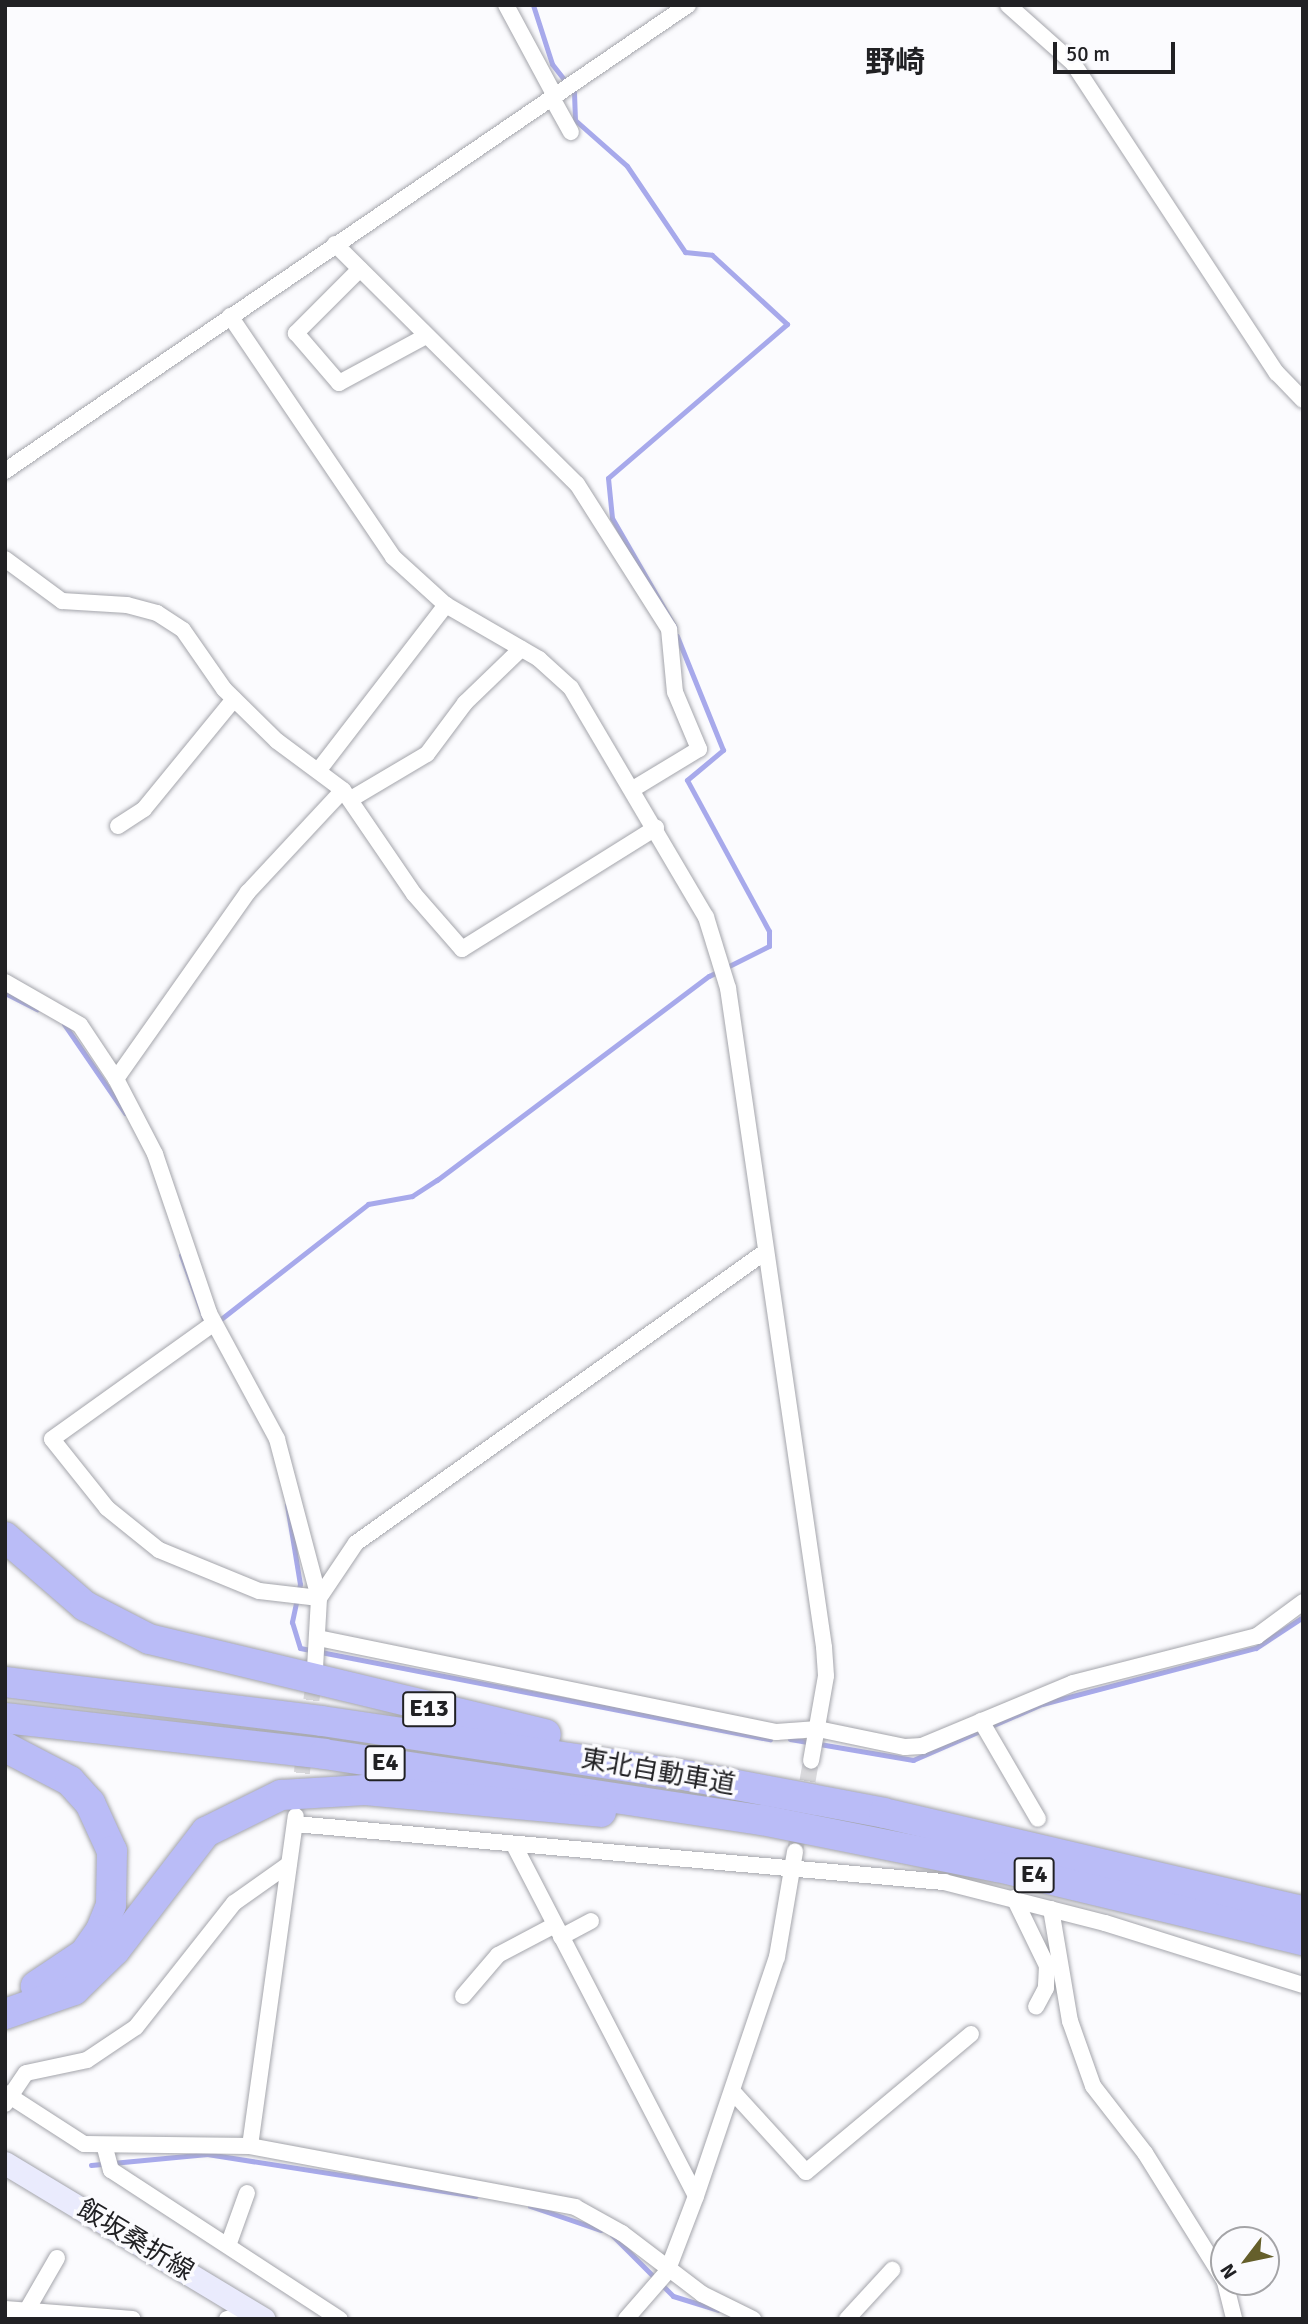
<!DOCTYPE html>
<html>
<head>
<meta charset="utf-8">
<style>
	body { margin:0 }
	#map { position:relative; width:1308px; height:2324px; overflow:hidden; background:#fbfbfe; font-family:Signika,"Noto Sans JP",sans-serif }
	div>[style] { position:absolute }
	.stream>* { height:5px; margin:-2.5px; padding:0 2.5px; transform-origin:2.5px; border-radius:2.5px; background:#a7a9eb }
	.street-tunnel>* { height:16px; margin-top:-8px; transform-origin:0; background:repeating-linear-gradient(90deg,#dadadd 0 16px,transparent 0 24px) }
	.roads { filter:drop-shadow(0 0 2px #a4a5ab) drop-shadow(0 0 2px #a4a5ab) }
	.street>* { height:16px; margin:-8px; padding:0 8px; transform-origin:8px; border-radius:8px; background:#fff }
	.secondary>* { height:23px; margin:-11.5px; padding:0 11.5px; transform-origin:11.5px; border-radius:11.5px; background:#eaebfd }
	.highway>* { height:30px; margin:-15px; padding:0 15px; transform-origin:15px; border-radius:15px; background:#babcf7 }
	span { translate:-50% -50%; white-space:nowrap; text-align:center; line-height:1.15; -webkit-text-stroke:7px #fbfbfe; paint-order:stroke }
	.shield-label span { padding:2px 5px; background:#fbfbfe; border:2px solid; border-radius:5px; -webkit-text-stroke-width:0 }
	.shield-label { font-size:24px; color:#212124; font-weight:700 }
	.street-label { font-size:26px; color:#212124 }
	.quarter-label { font-size:30px; color:#212124; font-weight:700 }
	.frame { position:absolute; inset:0; border:7px solid #212124; pointer-events:none }
	.north { position:absolute; left:1210px; top:2226px; width:70px; height:70px; box-sizing:border-box; background:#fbfbfe; border:2px solid #a4a4a7; border-radius:50%; rotate:238deg; font-size:19px; font-weight:700; line-height:28px; text-align:center; color:#212124 }
	.north::after { content:''; display:block; margin:auto; width:24px; height:32px; background:#655f2b; clip-path:polygon(50% 0,100% 100%,50% 72%,0 100%) }
	.scale { position:absolute; left:1053px; top:42px; width:122px; height:32px; box-sizing:border-box; border:4px solid #212124; border-top:0; padding-left:9px; font-size:21px; line-height:24px; white-space:nowrap; color:#212124; -webkit-text-stroke:5px #fbfbfe; paint-order:stroke }
</style>
</head>
<body>
<div id="map">
	<div class="stream">
		<div style="left:533px;top:5px;width:62px;rotate:72.1deg"></div>
		<div style="left:552px;top:64px;width:36px;rotate:52deg"></div>
		<div style="left:574px;top:92px;width:28px;rotate:88deg"></div>
		<div style="left:575px;top:120px;width:69px;rotate:41.5deg"></div>
		<div style="left:627px;top:166px;width:104px;rotate:56deg"></div>
		<div style="left:685px;top:252px;width:27px;rotate:6deg"></div>
		<div style="left:712px;top:255px;width:102px;rotate:42.6deg"></div>
		<div style="left:787px;top:324px;width:236px;rotate:139.3deg"></div>
		<div style="left:608px;top:478px;width:40px;rotate:84.3deg"></div>
		<div style="left:612px;top:518px;width:125px;rotate:60.1deg"></div>
		<div style="left:5px;top:993px;width:36px;rotate:27deg"></div>
		<div style="left:64px;top:1024px;width:108px;rotate:55.6deg"></div>
		<div style="left:181px;top:1255px;width:73px;rotate:70.1deg"></div>
		<div style="left:221px;top:1319px;width:187px;rotate:-38deg"></div>
		<div style="left:368px;top:1204px;width:45px;rotate:-10.3deg"></div>
		<div style="left:412px;top:1196px;width:30px;rotate:-33deg"></div>
		<div style="left:437px;top:1180px;width:340px;rotate:-36.9deg"></div>
		<div style="left:709px;top:976px;width:67px;rotate:-26.6deg"></div>
		<div style="left:769px;top:946px;width:15px;rotate:-90deg"></div>
		<div style="left:769px;top:931px;width:172px;rotate:-118.5deg"></div>
		<div style="left:687px;top:780px;width:47px;rotate:-39.8deg"></div>
		<div style="left:723px;top:750px;width:123px;rotate:-112deg"></div>
		<div style="left:287px;top:1505px;width:80px;rotate:80.7deg"></div>
		<div style="left:300px;top:1584px;width:39px;rotate:102deg"></div>
		<div style="left:292px;top:1622px;width:27px;rotate:73deg"></div>
		<div style="left:300px;top:1648px;width:479px;rotate:11deg"></div>
		<div style="left:790px;top:1739px;width:125px;rotate:9.7deg"></div>
		<div style="left:913px;top:1760px;width:141px;rotate:-23.5deg"></div>
		<div style="left:1042px;top:1704px;width:221px;rotate:-14.7deg"></div>
		<div style="left:1256px;top:1648px;width:56px;rotate:-33.4deg"></div>
		<div style="left:91px;top:2165px;width:117px;rotate:-5.4deg"></div>
		<div style="left:207px;top:2154px;width:272px;rotate:8.9deg"></div>
		<div style="left:530px;top:2206px;width:75px;rotate:18.7deg"></div>
		<div style="left:612px;top:2235px;width:86px;rotate:45deg"></div>
		<div style="left:673px;top:2296px;width:47px;rotate:17.3deg"></div>
	</div>
	<div class="street-tunnel">
		<div style="left:308px;top:1724px;width:50px;rotate:-82deg"></div>
		<div style="left:299px;top:1797px;width:50px;rotate:-83.2deg"></div>
		<div style="left:795px;top:1852px;width:92px;rotate:-80deg"></div>
	</div>
	<div class="roads">
		<div class="street">
			<div style="left:506px;top:5px;width:103px;rotate:61.7deg"></div>
			<div style="left:1008px;top:5px;width:87px;rotate:41.7deg"></div>
			<div style="left:1073px;top:63px;width:371px;rotate:56.7deg"></div>
			<div style="left:1277px;top:373px;width:37px;rotate:46deg"></div>
			<div style="left:552px;top:98px;width:39px;rotate:61deg"></div>
			<div style="left:335px;top:244px;width:341px;rotate:44.8deg"></div>
			<div style="left:577px;top:484px;width:172px;rotate:57.6deg"></div>
			<div style="left:669px;top:629px;width:63px;rotate:84.6deg"></div>
			<div style="left:675px;top:692px;width:62px;rotate:67.2deg"></div>
			<div style="left:699px;top:749px;width:77px;rotate:148.8deg"></div>
			<div style="left:360px;top:269px;width:91px;rotate:135deg"></div>
			<div style="left:296px;top:333px;width:66px;rotate:49.3deg"></div>
			<div style="left:339px;top:383px;width:99px;rotate:-28.4deg"></div>
			<div style="left:230px;top:316px;width:291px;rotate:55.9deg"></div>
			<div style="left:393px;top:557px;width:72px;rotate:42.2deg"></div>
			<div style="left:446px;top:605px;width:108px;rotate:30.1deg"></div>
			<div style="left:539px;top:659px;width:43px;rotate:42.2deg"></div>
			<div style="left:571px;top:688px;width:266px;rotate:59.5deg"></div>
			<div style="left:706px;top:917px;width:74px;rotate:72.8deg"></div>
			<div style="left:728px;top:988px;width:666px;rotate:81.71deg"></div>
			<div style="left:824px;top:1647px;width:29px;rotate:86deg"></div>
			<div style="left:826px;top:1676px;width:86px;rotate:100deg"></div>
			<div style="left:5px;top:471px;width:827px;rotate:-34.31deg"></div>
			<div style="left:5px;top:559px;width:71px;rotate:36.4deg"></div>
			<div style="left:62px;top:601px;width:65px;rotate:3.5deg"></div>
			<div style="left:127px;top:605px;width:31px;rotate:15deg"></div>
			<div style="left:157px;top:613px;width:31px;rotate:33deg"></div>
			<div style="left:183px;top:630px;width:72px;rotate:55.2deg"></div>
			<div style="left:224px;top:689px;width:74px;rotate:44.5deg"></div>
			<div style="left:277px;top:741px;width:82px;rotate:36.6deg"></div>
			<div style="left:343px;top:790px;width:126px;rotate:55.7deg"></div>
			<div style="left:414px;top:894px;width:73px;rotate:48.9deg"></div>
			<div style="left:462px;top:949px;width:229px;rotate:-32deg"></div>
			<div style="left:318px;top:771px;width:210px;rotate:-52.4deg"></div>
			<div style="left:351px;top:799px;width:88px;rotate:-30.6deg"></div>
			<div style="left:427px;top:754px;width:64px;rotate:-53.3deg"></div>
			<div style="left:465px;top:703px;width:78px;rotate:-44deg"></div>
			<div style="left:118px;top:826px;width:31px;rotate:-33deg"></div>
			<div style="left:144px;top:809px;width:142px;rotate:-50.7deg"></div>
			<div style="left:5px;top:982px;width:86px;rotate:29.8deg"></div>
			<div style="left:80px;top:1025px;width:65px;rotate:56.3deg"></div>
			<div style="left:116px;top:1079px;width:85px;rotate:62.5deg"></div>
			<div style="left:155px;top:1154px;width:168px;rotate:71.2deg"></div>
			<div style="left:209px;top:1313px;width:143px;rotate:61.6deg"></div>
			<div style="left:277px;top:1439px;width:164px;rotate:75.2deg"></div>
			<div style="left:319px;top:1598px;width:60px;rotate:-173.3deg"></div>
			<div style="left:259px;top:1591px;width:108px;rotate:-157.7deg"></div>
			<div style="left:159px;top:1550px;width:67px;rotate:-141.1deg"></div>
			<div style="left:107px;top:1508px;width:88px;rotate:-128.6deg"></div>
			<div style="left:52px;top:1439px;width:199px;rotate:-35.6deg"></div>
			<div style="left:116px;top:1079px;width:229px;rotate:-54.8deg"></div>
			<div style="left:248px;top:892px;width:139px;rotate:-47deg"></div>
			<div style="left:318px;top:1638px;width:468px;rotate:11.6deg"></div>
			<div style="left:776px;top:1732px;width:42px;rotate:-4.1deg"></div>
			<div style="left:818px;top:1729px;width:89px;rotate:11.7deg"></div>
			<div style="left:905px;top:1747px;width:17px;rotate:-3deg"></div>
			<div style="left:922px;top:1746px;width:164px;rotate:-22.6deg"></div>
			<div style="left:1073px;top:1683px;width:190px;rotate:-14.3deg"></div>
			<div style="left:1257px;top:1636px;width:57px;rotate:-36.5deg"></div>
			<div style="left:315px;top:1668px;width:70px;rotate:-86.7deg"></div>
			<div style="left:319px;top:1598px;width:66px;rotate:-56.1deg"></div>
			<div style="left:356px;top:1543px;width:502px;rotate:-35.43deg"></div>
			<div style="left:981px;top:1721px;width:113px;rotate:59.8deg"></div>
			<div style="left:295px;top:1824px;width:652px;rotate:5.11deg"></div>
			<div style="left:944px;top:1882px;width:166px;rotate:14.3deg"></div>
			<div style="left:1105px;top:1923px;width:207px;rotate:17.4deg"></div>
			<div style="left:514px;top:1845px;width:395px;rotate:62.6deg"></div>
			<div style="left:1014px;top:1898px;width:76px;rotate:64.1deg"></div>
			<div style="left:1047px;top:1966px;width:22px;rotate:93deg"></div>
			<div style="left:1046px;top:1988px;width:21px;rotate:118deg"></div>
			<div style="left:1051px;top:1909px;width:114px;rotate:80.4deg"></div>
			<div style="left:1070px;top:2021px;width:69px;rotate:70.5deg"></div>
			<div style="left:1093px;top:2086px;width:85px;rotate:52.2deg"></div>
			<div style="left:1145px;top:2153px;width:150px;rotate:58.1deg"></div>
			<div style="left:561px;top:1937px;width:34px;rotate:-28deg"></div>
			<div style="left:463px;top:1996px;width:54px;rotate:-49.5deg"></div>
			<div style="left:498px;top:1955px;width:64px;rotate:-27.8deg"></div>
			<div style="left:733px;top:2092px;width:108px;rotate:47.6deg"></div>
			<div style="left:806px;top:2172px;width:215px;rotate:-39.9deg"></div>
			<div style="left:5px;top:2093px;width:94px;rotate:32.8deg"></div>
			<div style="left:84px;top:2144px;width:166px;rotate:0.7deg"></div>
			<div style="left:250px;top:2146px;width:331px;rotate:10.6deg"></div>
			<div style="left:575px;top:2207px;width:54px;rotate:29deg"></div>
			<div style="left:622px;top:2233px;width:101px;rotate:37.3deg"></div>
			<div style="left:702px;top:2294px;width:57px;rotate:26.1deg"></div>
			<div style="left:5px;top:2104px;width:37px;rotate:-56deg"></div>
			<div style="left:26px;top:2073px;width:62px;rotate:-12deg"></div>
			<div style="left:87px;top:2060px;width:59px;rotate:-34deg"></div>
			<div style="left:136px;top:2027px;width:158px;rotate:-51.7deg"></div>
			<div style="left:234px;top:1903px;width:67px;rotate:-35.3deg"></div>
			<div style="left:250px;top:2146px;width:333px;rotate:-82.1deg"></div>
			<div style="left:105px;top:2148px;width:23px;rotate:75deg"></div>
			<div style="left:111px;top:2170px;width:273px;rotate:33.1deg"></div>
			<div style="left:229px;top:2243px;width:53px;rotate:-70.2deg"></div>
			<div style="left:1225px;top:2282px;width:38px;rotate:76deg"></div>
			<div style="left:5px;top:2309px;width:128px;rotate:4.5deg"></div>
			<div style="left:27px;top:2310px;width:60px;rotate:-60deg"></div>
			<div style="left:227px;top:2319px;width:28px;rotate:-13deg"></div>
			<div style="left:626px;top:2319px;width:62px;rotate:-48.9deg"></div>
			<div style="left:667px;top:2272px;width:81px;rotate:-69.1deg"></div>
			<div style="left:696px;top:2196px;width:252px;rotate:-71.3deg"></div>
			<div style="left:777px;top:1957px;width:107px;rotate:-80.3deg"></div>
			<div style="left:847px;top:2319px;width:67px;rotate:-47.4deg"></div>
		</div>
		<div class="secondary">
			<div style="left:5px;top:2163px;width:302px;rotate:31.1deg"></div>
		</div>
		<div class="highway">
			<div style="left:5px;top:1537px;width:106px;rotate:40.8deg"></div>
			<div style="left:85px;top:1606px;width:72px;rotate:27.3deg"></div>
			<div style="left:149px;top:1639px;width:408px;rotate:13.5deg"></div>
			<div style="left:5px;top:1682px;width:319px;rotate:7deg"></div>
			<div style="left:322px;top:1721px;width:371px;rotate:8.5deg"></div>
			<div style="left:689px;top:1776px;width:198px;rotate:10.7deg"></div>
			<div style="left:884px;top:1813px;width:430px;rotate:13.2deg"></div>
			<div style="left:5px;top:1718px;width:321px;rotate:6.4deg"></div>
			<div style="left:324px;top:1754px;width:443px;rotate:8.6deg"></div>
			<div style="left:762px;top:1820px;width:241px;rotate:11.3deg"></div>
			<div style="left:998px;top:1867px;width:314px;rotate:13.5deg"></div>
			<div style="left:5px;top:1747px;width:73px;rotate:27.6deg"></div>
			<div style="left:70px;top:1781px;width:30px;rotate:48deg"></div>
			<div style="left:90px;top:1803px;width:53px;rotate:65.4deg"></div>
			<div style="left:112px;top:1851px;width:54px;rotate:91.1deg"></div>
			<div style="left:111px;top:1905px;width:27px;rotate:112deg"></div>
			<div style="left:101px;top:1930px;width:29px;rotate:125deg"></div>
			<div style="left:84px;top:1954px;width:58px;rotate:146.3deg"></div>
			<div style="left:5px;top:2014px;width:73px;rotate:-19.2deg"></div>
			<div style="left:74px;top:1990px;width:57px;rotate:-44.3deg"></div>
			<div style="left:115px;top:1950px;width:149px;rotate:-52.4deg"></div>
			<div style="left:206px;top:1832px;width:84px;rotate:-26.3deg"></div>
			<div style="left:281px;top:1795px;width:84px;rotate:-3.4deg"></div>
			<div style="left:365px;top:1790px;width:237px;rotate:5.3deg"></div>
		</div>
	</div>
	<div class="shield-label">
		<span style="left:429px;top:1709px">E13</span>
		<span style="left:385px;top:1763px">E4</span>
		<span style="left:1034px;top:1875px">E4</span>
	</div>
	<div class="street-label">
		<span style="left:658px;top:1773px;rotate:10deg">東北自動車道</span>
		<span style="left:135px;top:2241px;rotate:31deg">飯坂桑折線</span>
	</div>
	<div class="quarter-label">
		<span style="left:895px;top:63px">野崎</span>
	</div>
	<div class="frame"></div>
	<div class="north">N</div>
	<div class="scale">50 m</div>
</div>
</body>
</html>
